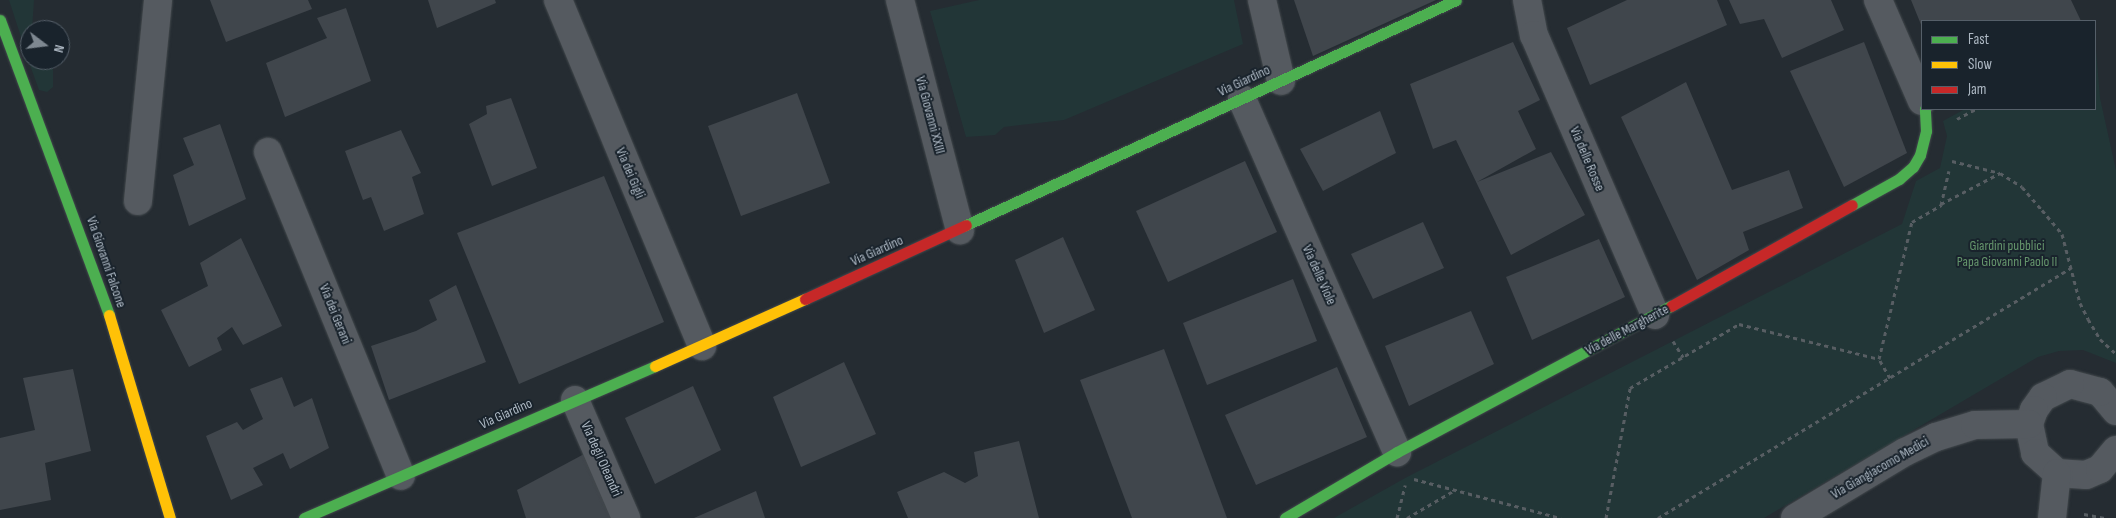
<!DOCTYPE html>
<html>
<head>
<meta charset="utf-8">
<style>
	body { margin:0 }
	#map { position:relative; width:2116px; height:518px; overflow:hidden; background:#252c32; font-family:"Sofia Sans Condensed",sans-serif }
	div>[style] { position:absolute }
	.green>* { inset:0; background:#223637 }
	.building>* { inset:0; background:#40464c }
	.path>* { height:3px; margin-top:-1.5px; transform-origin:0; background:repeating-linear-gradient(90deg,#585e63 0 4px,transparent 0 8px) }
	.roads { filter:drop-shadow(0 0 1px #42484c) drop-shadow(0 0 1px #42484c) }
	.street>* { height:28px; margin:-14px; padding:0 14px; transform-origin:14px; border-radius:14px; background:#555a60 }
	.fast>* { height:11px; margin:-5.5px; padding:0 5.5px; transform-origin:5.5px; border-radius:5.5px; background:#4caf50 }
	.slow>* { height:11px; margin:-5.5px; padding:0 5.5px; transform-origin:5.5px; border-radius:5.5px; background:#ffc107 }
	.jam>* { height:11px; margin:-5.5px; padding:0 5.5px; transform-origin:5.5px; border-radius:5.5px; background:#c62828 }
	span { translate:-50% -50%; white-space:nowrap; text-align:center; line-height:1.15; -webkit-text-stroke:4px #19232c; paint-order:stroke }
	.street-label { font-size:14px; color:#aeb9c4 }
	.park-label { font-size:14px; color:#65956c }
	.legend { position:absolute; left:1921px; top:20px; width:175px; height:90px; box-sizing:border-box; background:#19232c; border:1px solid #555f69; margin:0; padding:6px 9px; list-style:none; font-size:15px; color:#aeb9c4 }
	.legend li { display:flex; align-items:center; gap:10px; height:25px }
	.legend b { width:25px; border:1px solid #555f69 }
	.north { position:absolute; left:20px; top:20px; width:50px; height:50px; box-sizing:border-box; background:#19232c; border:1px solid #555f69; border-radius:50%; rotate:105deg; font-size:14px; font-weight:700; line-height:20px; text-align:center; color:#aeb9c4 }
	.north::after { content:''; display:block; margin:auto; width:18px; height:22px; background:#7e8891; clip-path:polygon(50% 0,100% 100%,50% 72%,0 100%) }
</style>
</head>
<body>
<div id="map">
	<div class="green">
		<div style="clip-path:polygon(9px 0,34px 0,30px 60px,53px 60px,53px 87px,47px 92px,39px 90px,31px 68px)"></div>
		<div style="clip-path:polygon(979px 0,1234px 0,1243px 44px,1064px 120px,1004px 127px,995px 135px,966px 137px,930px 11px)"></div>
		<div style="clip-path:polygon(2095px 37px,2100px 98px,2116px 170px,2116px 363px,2083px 350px,2059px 351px,2038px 357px,1764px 518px,1334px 518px,1407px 477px,1902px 224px,1916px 181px,1940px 168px,1947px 136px,1943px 121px,1965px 109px,2095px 109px)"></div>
	</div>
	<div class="building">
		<div style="clip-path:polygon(210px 0,308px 0,312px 9px,226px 42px)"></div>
		<div style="clip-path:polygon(428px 0,495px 0,496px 3px,437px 28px)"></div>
		<div style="clip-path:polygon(1294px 0,1436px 0,1313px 56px)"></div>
		<div style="clip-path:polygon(1627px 0,1717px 0,1727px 25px,1590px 85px,1567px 28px)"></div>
		<div style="clip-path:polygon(1729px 0,1831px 0,1844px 30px,1782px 58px,1764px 19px,1740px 24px)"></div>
		<div style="clip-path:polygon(1911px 0,2071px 0,2081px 21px,1922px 21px,1922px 27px)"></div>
		<div style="clip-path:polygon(346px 8px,371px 81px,285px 117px,266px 63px,327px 38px,317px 18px)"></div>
		<div style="clip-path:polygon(1513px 42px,1540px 100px,1518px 111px,1536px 149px,1477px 182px,1551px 152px,1585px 215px,1511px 255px,1456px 140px,1433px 149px,1410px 84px)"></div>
		<div style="clip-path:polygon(1864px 42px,1907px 153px,1844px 187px,1790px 71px)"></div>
		<div style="clip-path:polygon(1686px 82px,1732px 190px,1789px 170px,1803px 208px,1743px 232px,1749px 250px,1697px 280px,1621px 117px)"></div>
		<div style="clip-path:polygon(797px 93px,830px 183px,741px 216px,708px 126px)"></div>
		<div style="clip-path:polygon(511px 98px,537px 168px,492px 186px,469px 124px,487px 114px,486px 106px)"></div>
		<div style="clip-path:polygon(1380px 111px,1396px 153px,1323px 191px,1300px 149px)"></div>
		<div style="clip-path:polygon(220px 124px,246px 199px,189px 226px,173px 175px,194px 165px,183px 138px)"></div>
		<div style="clip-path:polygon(401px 130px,421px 173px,412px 177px,424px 214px,384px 231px,371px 197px,363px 200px,345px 151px)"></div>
		<div style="clip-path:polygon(1245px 161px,1277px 232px,1168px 282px,1136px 211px)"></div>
		<div style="clip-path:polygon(604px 176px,664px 322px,519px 384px,457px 233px)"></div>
		<div style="clip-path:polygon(1423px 222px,1444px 268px,1373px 299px,1351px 254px)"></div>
		<div style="clip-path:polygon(1063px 237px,1095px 310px,1044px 333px,1015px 260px)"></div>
		<div style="clip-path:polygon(241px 238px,282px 326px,243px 345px,232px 327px,217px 338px,222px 350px,189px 367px,161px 310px,208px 286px,200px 263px)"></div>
		<div style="clip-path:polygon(1599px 239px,1625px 297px,1532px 340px,1506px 277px)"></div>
		<div style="clip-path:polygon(1293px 279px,1317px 341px,1207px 385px,1183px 323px)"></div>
		<div style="clip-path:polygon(456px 285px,486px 362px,389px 400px,371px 346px,416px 331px,437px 320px,429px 300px)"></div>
		<div style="clip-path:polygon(1471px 311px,1494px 364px,1409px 406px,1385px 346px)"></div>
		<div style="clip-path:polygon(1164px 349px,1227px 518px,1132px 518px,1080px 380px)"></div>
		<div style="clip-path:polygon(844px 362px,876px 434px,801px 467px,773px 397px)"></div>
		<div style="clip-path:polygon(1337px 367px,1367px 437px,1256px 485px,1225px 415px)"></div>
		<div style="clip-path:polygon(73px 369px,91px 451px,45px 463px,51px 500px,0 510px,0 438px,35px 430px,23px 378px)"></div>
		<div style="clip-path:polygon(282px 377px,294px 407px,312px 398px,329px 448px,290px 469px,283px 453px,253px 468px,263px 485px,231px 500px,206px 436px,237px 422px,243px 430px,263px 419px,250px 389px)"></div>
		<div style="clip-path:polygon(693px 386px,721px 450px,655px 484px,625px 418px)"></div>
		<div style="clip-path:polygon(1019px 441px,1039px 518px,908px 518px,897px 492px,944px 472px,965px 483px,978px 476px,974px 452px)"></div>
		<div style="clip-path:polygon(586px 453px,612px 518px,526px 518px,517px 490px)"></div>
		<div style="clip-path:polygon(756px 491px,765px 518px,694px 518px)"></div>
	</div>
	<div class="path">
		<div style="left:1957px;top:119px;width:21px;rotate:-28deg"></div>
		<div style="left:1952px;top:161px;width:49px;rotate:14deg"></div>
		<div style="left:2000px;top:173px;width:26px;rotate:32deg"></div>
		<div style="left:2022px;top:187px;width:30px;rotate:49deg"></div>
		<div style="left:2042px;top:210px;width:31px;rotate:50deg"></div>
		<div style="left:2062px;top:234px;width:71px;rotate:75.4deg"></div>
		<div style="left:2080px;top:303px;width:18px;rotate:63deg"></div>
		<div style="left:2088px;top:319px;width:23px;rotate:59deg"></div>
		<div style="left:2100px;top:339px;width:22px;rotate:43deg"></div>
		<div style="left:1941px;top:204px;width:67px;rotate:-27.7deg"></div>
		<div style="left:1673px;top:341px;width:19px;rotate:58deg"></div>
		<div style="left:1890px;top:378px;width:22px;rotate:-120deg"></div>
		<div style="left:1879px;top:359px;width:141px;rotate:-76.5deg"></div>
		<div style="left:1912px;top:222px;width:34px;rotate:-30deg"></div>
		<div style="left:1941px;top:205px;width:35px;rotate:-77deg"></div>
		<div style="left:1414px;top:479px;width:152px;rotate:14.9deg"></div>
		<div style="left:2084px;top:514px;width:21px;rotate:11deg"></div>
		<div style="left:1397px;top:518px;width:34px;rotate:-76deg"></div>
		<div style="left:1407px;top:518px;width:56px;rotate:-30.3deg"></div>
		<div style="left:1606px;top:518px;width:132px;rotate:-79.5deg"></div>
		<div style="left:1630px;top:388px;width:126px;rotate:-30.4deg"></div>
		<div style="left:1739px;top:324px;width:144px;rotate:14deg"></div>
		<div style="left:1658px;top:518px;width:483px;rotate:-31.2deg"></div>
	</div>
	<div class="roads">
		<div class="street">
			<div style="left:558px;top:0;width:375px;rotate:67.4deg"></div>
			<div style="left:900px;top:0;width:238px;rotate:75.4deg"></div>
			<div style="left:1262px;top:0;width:83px;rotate:76.8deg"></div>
			<div style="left:1527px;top:0;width:36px;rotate:79deg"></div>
			<div style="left:1534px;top:35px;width:305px;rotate:66.6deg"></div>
			<div style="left:1878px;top:0;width:110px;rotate:66.5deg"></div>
			<div style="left:1242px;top:99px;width:386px;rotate:66.3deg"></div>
			<div style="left:268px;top:152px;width:350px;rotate:67.7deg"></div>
			<div style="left:138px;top:201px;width:202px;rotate:-84.3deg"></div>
			<div style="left:575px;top:400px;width:129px;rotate:66.6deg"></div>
			<div style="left:2116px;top:411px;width:25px;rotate:-130deg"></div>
			<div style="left:2100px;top:392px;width:31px;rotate:-165deg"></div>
			<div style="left:2070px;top:384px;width:30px;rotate:154deg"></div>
			<div style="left:2043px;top:397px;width:16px;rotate:125deg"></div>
			<div style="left:2034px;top:410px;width:15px;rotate:110deg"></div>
			<div style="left:2029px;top:424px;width:30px;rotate:78deg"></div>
			<div style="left:2035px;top:453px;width:30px;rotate:42deg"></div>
			<div style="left:2057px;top:473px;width:29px;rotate:4deg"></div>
			<div style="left:2086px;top:475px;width:15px;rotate:-23deg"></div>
			<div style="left:2100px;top:469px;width:25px;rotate:-50deg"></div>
			<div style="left:1795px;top:518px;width:128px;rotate:-31deg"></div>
			<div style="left:1905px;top:452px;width:34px;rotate:-26deg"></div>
			<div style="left:1936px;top:437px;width:41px;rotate:-17.1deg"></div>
			<div style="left:1975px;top:425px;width:54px;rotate:-1.1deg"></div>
			<div style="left:2052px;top:518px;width:45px;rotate:-83.7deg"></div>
		</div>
		<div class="fast">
			<div style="left:0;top:20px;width:314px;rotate:69.7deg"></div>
			<div style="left:1852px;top:205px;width:54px;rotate:-29deg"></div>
			<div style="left:1899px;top:179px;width:18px;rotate:-41deg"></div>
			<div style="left:1913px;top:167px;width:14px;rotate:-60deg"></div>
			<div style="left:1920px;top:155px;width:25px;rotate:-76deg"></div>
			<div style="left:1926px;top:131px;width:22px;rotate:-93deg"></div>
			<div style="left:966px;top:225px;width:539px;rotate:-24.66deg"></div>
			<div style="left:304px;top:518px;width:382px;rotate:-23.4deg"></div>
			<div style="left:1285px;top:518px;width:130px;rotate:-30.5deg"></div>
			<div style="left:1397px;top:452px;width:310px;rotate:-28.1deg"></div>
		</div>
		<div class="slow">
			<div style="left:109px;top:315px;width:212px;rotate:73.3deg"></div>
			<div style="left:655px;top:366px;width:164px;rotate:-24.1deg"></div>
		</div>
		<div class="jam">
			<div style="left:805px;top:299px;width:177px;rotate:-24.7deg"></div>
			<div style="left:1671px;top:306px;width:207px;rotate:-29.2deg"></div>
		</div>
	</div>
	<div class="street-label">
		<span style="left:1244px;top:81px;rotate:-25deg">Via Giardino</span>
		<span style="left:930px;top:115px;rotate:75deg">Via Giovanni XXIII</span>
		<span style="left:1587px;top:159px;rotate:67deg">Via delle Rosse</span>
		<span style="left:630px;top:173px;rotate:67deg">Via dei Gigli</span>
		<span style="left:877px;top:251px;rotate:-24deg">Via Giardino</span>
		<span style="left:106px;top:262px;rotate:71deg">Via Giovanni Falcone</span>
		<span style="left:1319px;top:275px;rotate:66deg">Via delle Viole</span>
		<span style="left:335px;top:314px;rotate:68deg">Via dei Gerani</span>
		<span style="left:1627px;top:330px;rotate:-28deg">Via delle Margherite</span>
		<span style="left:506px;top:414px;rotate:-24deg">Via Giardino</span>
		<span style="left:601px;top:459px;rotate:66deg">Via degli Oleandri</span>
		<span style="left:1880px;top:468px;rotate:-30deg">Via Giangiacomo Medici</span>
	</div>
	<div class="park-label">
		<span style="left:2007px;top:254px">Giardini pubblici<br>Papa Giovanni Paolo II</span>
	</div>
	<ul class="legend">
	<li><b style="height:6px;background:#4caf50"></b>Fast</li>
	<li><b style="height:6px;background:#ffc107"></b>Slow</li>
	<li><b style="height:6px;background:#c62828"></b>Jam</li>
	</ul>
	<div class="north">N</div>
</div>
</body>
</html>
